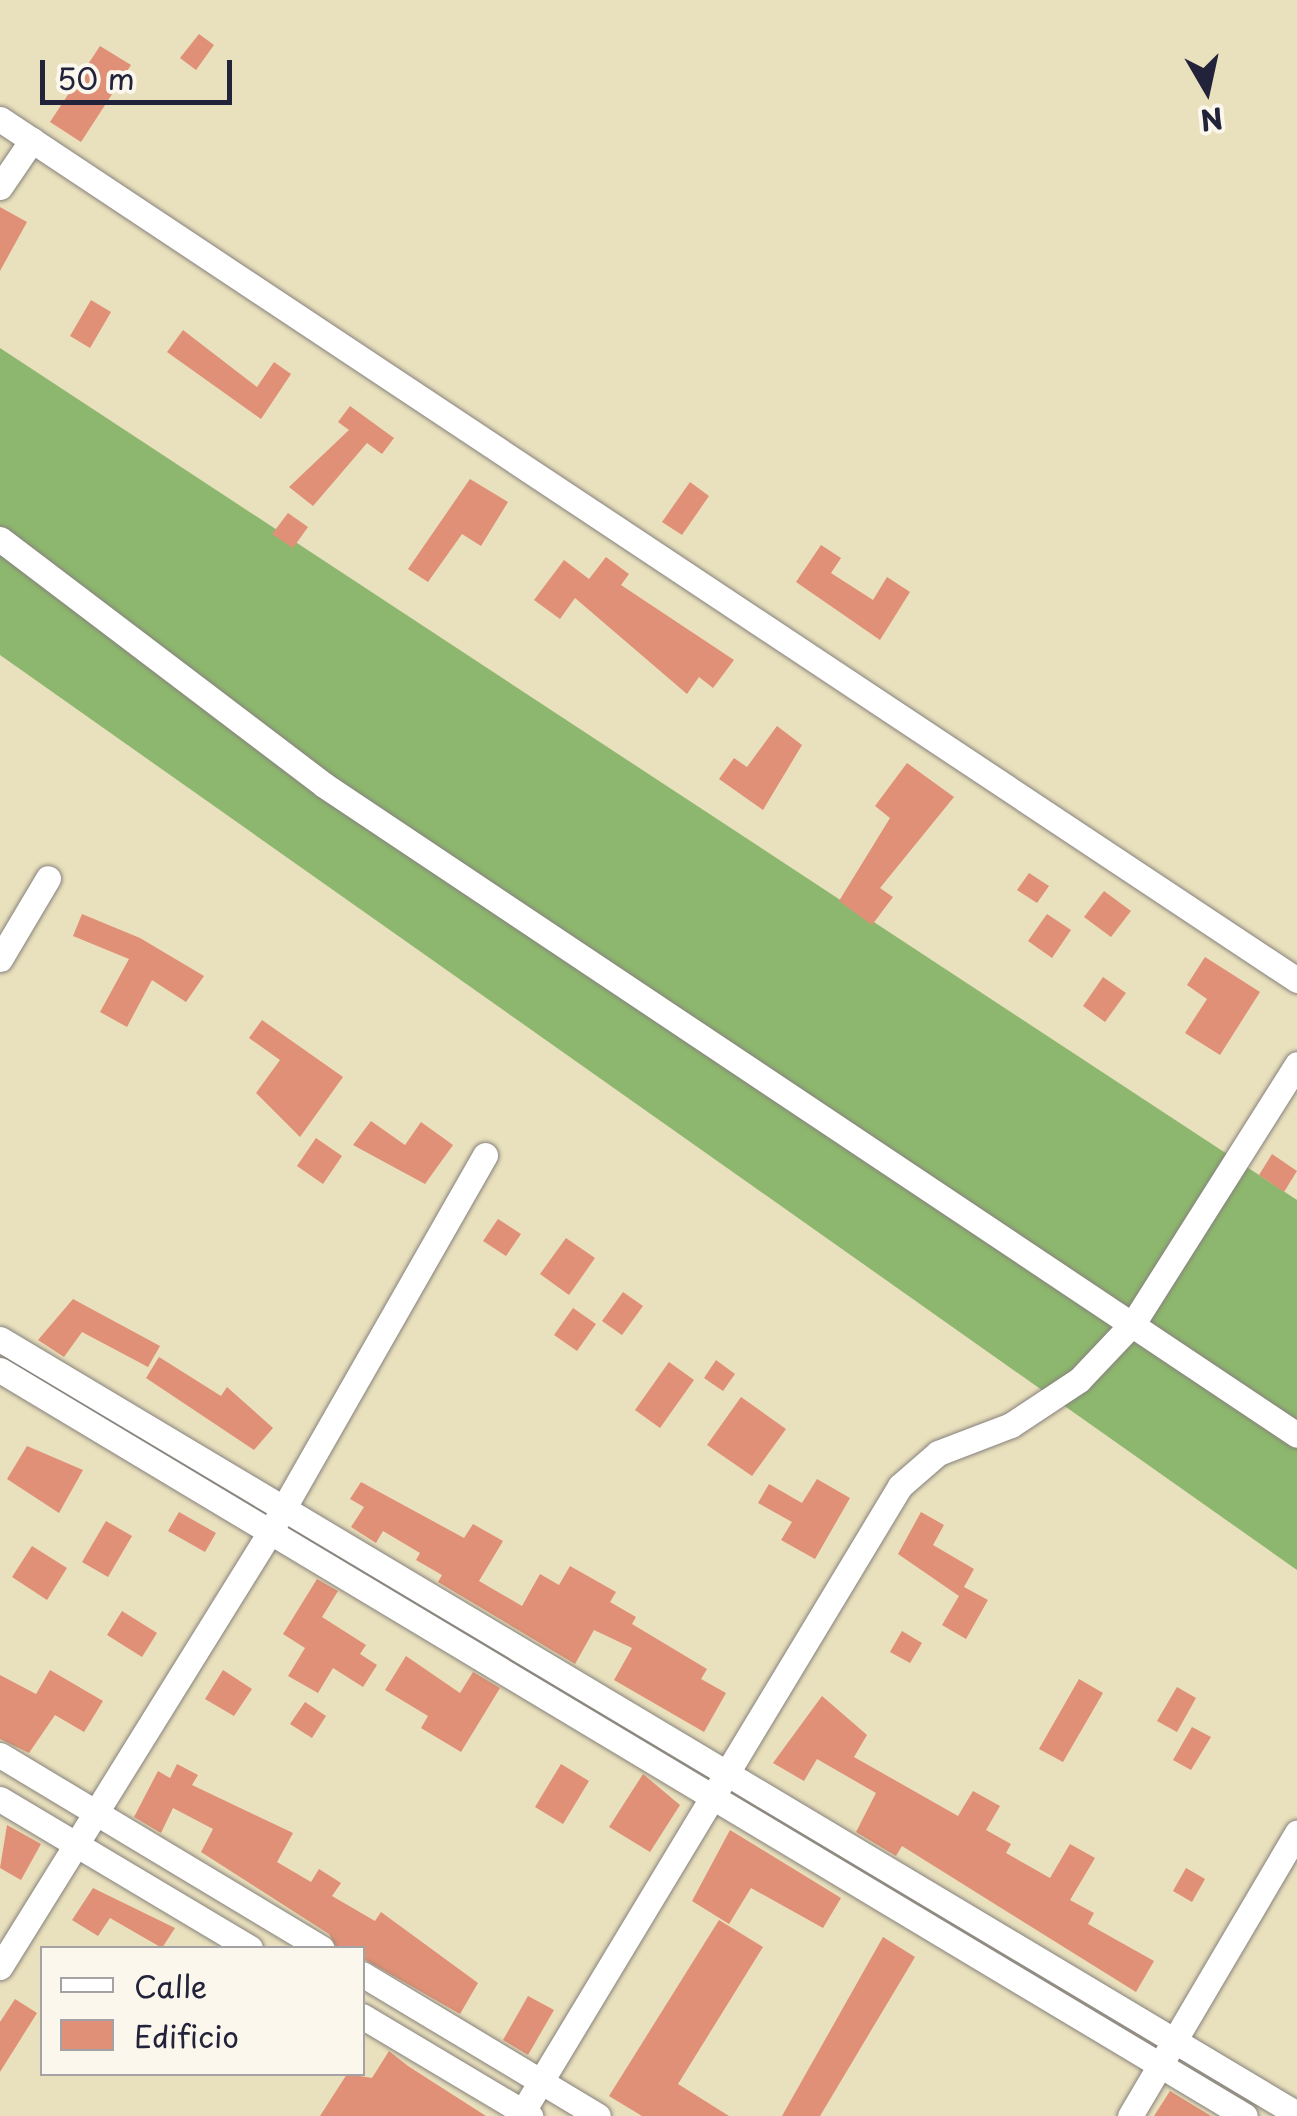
<!DOCTYPE html>
<html>
<head>
<meta charset="utf-8">
<style>
	body { margin:0 }
	#map { position:relative; width:1297px; height:2116px; overflow:hidden; background:#e9e0bd; font-family:"Playpen Sans",sans-serif }
	div>[style] { position:absolute }
	.forest>* { inset:0; background:#8db76e }
	.building>* { inset:0; background:#e09076 }
	.roads { filter:drop-shadow(0 0 2px #86817c) drop-shadow(0 0 2px #86817c) }
	.minor>* { height:25px; margin:-12.5px; padding:0 12.5px; transform-origin:12.5px; border-radius:12.5px; background:#fff }
	span { translate:-50% -50%; white-space:nowrap; text-align:center; line-height:1.15; -webkit-text-stroke:8px #fbf7ec; paint-order:stroke }
	.legend { position:absolute; left:40px; top:1946px; width:325px; height:130px; box-sizing:border-box; background:#fbf7ec; border:2px solid #a4a2a5; margin:0; padding:12px 18px; list-style:none; font-size:30px; color:#22223b }
	.legend li { display:flex; align-items:center; gap:20px; height:50px }
	.legend b { width:50px; border:2px solid #a4a2a5 }
	.north { position:absolute; left:1157px; top:40px; width:100px; height:100px; -webkit-text-stroke:8px #fbf7ec; paint-order:stroke; rotate:171deg; font-size:28px; font-weight:700; line-height:40px; text-align:center; color:#22223b }
	.north::after { content:''; display:block; margin:auto; width:35px; height:45px; background:#22223b; clip-path:polygon(50% 0,100% 100%,50% 72%,0 100%) }
	.scale { position:absolute; left:40px; top:60px; width:192px; height:45px; box-sizing:border-box; border:5px solid #22223b; border-top:0; padding-left:12px; font-size:30px; line-height:35px; white-space:nowrap; color:#22223b; -webkit-text-stroke:8px #fbf7ec; paint-order:stroke }
</style>
</head>
<body>
<div id="map">
	<div class="forest">
		<div style="clip-path:polygon(0 348px,1297px 1200px,1297px 1570px,0 655px)"></div>
	</div>
	<div class="building">
		<div style="clip-path:polygon(199px 34px,214px 45px,196px 70px,180px 58px)"></div>
		<div style="clip-path:polygon(100px 46px,131px 65px,81px 142px,50px 122px)"></div>
		<div style="clip-path:polygon(0 207px,27px 222px,0 271px)"></div>
		<div style="clip-path:polygon(91px 300px,111px 312px,90px 348px,70px 336px)"></div>
		<div style="clip-path:polygon(183px 330px,257px 387px,274px 362px,291px 374px,261px 419px,167px 352px)"></div>
		<div style="clip-path:polygon(350px 406px,394px 438px,382px 454px,367px 443px,313px 506px,289px 487px,349px 430px,338px 422px)"></div>
		<div style="clip-path:polygon(470px 479px,508px 502px,481px 546px,462px 534px,428px 582px,408px 569px)"></div>
		<div style="clip-path:polygon(690px 482px,709px 496px,682px 535px,662px 522px)"></div>
		<div style="clip-path:polygon(288px 513px,308px 527px,293px 548px,272px 534px)"></div>
		<div style="clip-path:polygon(821px 545px,841px 558px,831px 573px,873px 600px,887px 577px,910px 592px,880px 640px,796px 582px)"></div>
		<div style="clip-path:polygon(606px 557px,629px 574px,621px 585px,734px 660px,713px 688px,699px 677px,687px 694px,575px 598px,560px 619px,534px 600px,564px 560px,589px 579px)"></div>
		<div style="clip-path:polygon(777px 726px,802px 745px,763px 810px,719px 779px,734px 758px,747px 767px)"></div>
		<div style="clip-path:polygon(907px 763px,954px 797px,880px 888px,893px 897px,872px 925px,839px 901px,890px 818px,875px 806px)"></div>
		<div style="clip-path:polygon(1029px 873px,1049px 886px,1037px 903px,1017px 890px)"></div>
		<div style="clip-path:polygon(1104px 891px,1131px 911px,1111px 937px,1084px 917px)"></div>
		<div style="clip-path:polygon(82px 914px,140px 938px,204px 976px,186px 1002px,152px 980px,127px 1027px,100px 1012px,129px 959px,73px 936px)"></div>
		<div style="clip-path:polygon(1047px 914px,1071px 930px,1052px 958px,1028px 941px)"></div>
		<div style="clip-path:polygon(1205px 957px,1260px 992px,1220px 1055px,1185px 1033px,1207px 999px,1187px 985px)"></div>
		<div style="clip-path:polygon(1103px 977px,1126px 993px,1105px 1022px,1083px 1006px)"></div>
		<div style="clip-path:polygon(262px 1020px,343px 1077px,300px 1137px,256px 1093px,280px 1060px,249px 1038px)"></div>
		<div style="clip-path:polygon(371px 1121px,405px 1145px,421px 1122px,453px 1145px,425px 1184px,353px 1145px)"></div>
		<div style="clip-path:polygon(316px 1138px,342px 1156px,323px 1184px,297px 1166px)"></div>
		<div style="clip-path:polygon(1272px 1154px,1297px 1171px,1284px 1192px,1259px 1175px)"></div>
		<div style="clip-path:polygon(498px 1219px,521px 1234px,506px 1256px,483px 1241px)"></div>
		<div style="clip-path:polygon(566px 1238px,595px 1258px,569px 1295px,540px 1274px)"></div>
		<div style="clip-path:polygon(623px 1292px,643px 1306px,622px 1335px,602px 1321px)"></div>
		<div style="clip-path:polygon(73px 1299px,160px 1346px,148px 1367px,82px 1332px,64px 1357px,38px 1340px)"></div>
		<div style="clip-path:polygon(573px 1308px,596px 1324px,577px 1351px,554px 1335px)"></div>
		<div style="clip-path:polygon(159px 1357px,221px 1396px,227px 1387px,273px 1428px,254px 1450px,146px 1378px)"></div>
		<div style="clip-path:polygon(716px 1360px,735px 1374px,723px 1391px,704px 1378px)"></div>
		<div style="clip-path:polygon(669px 1362px,694px 1380px,660px 1428px,635px 1410px)"></div>
		<div style="clip-path:polygon(741px 1397px,786px 1429px,752px 1476px,707px 1445px)"></div>
		<div style="clip-path:polygon(27px 1446px,83px 1470px,59px 1513px,7px 1479px)"></div>
		<div style="clip-path:polygon(817px 1479px,850px 1498px,815px 1559px,781px 1540px,792px 1522px,758px 1503px,769px 1484px,802px 1503px)"></div>
		<div style="clip-path:polygon(361px 1482px,464px 1538px,473px 1524px,503px 1541px,479px 1581px,522px 1606px,540px 1574px,559px 1585px,570px 1566px,616px 1592px,610px 1602px,636px 1617px,632px 1624px,707px 1669px,701px 1679px,726px 1693px,704px 1732px,614px 1680px,632px 1648px,594px 1630px,575px 1664px,438px 1582px,442px 1575px,416px 1560px,420px 1553px,383px 1531px,376px 1543px,351px 1527px,364px 1507px,350px 1499px)"></div>
		<div style="clip-path:polygon(179px 1512px,216px 1533px,205px 1552px,168px 1531px)"></div>
		<div style="clip-path:polygon(921px 1512px,944px 1525px,933px 1545px,974px 1569px,964px 1587px,988px 1600px,966px 1639px,942px 1625px,959px 1596px,898px 1554px)"></div>
		<div style="clip-path:polygon(106px 1521px,132px 1536px,108px 1577px,82px 1562px)"></div>
		<div style="clip-path:polygon(32px 1546px,67px 1568px,47px 1600px,12px 1577px)"></div>
		<div style="clip-path:polygon(317px 1579px,338px 1591px,322px 1617px,366px 1645px,360px 1654px,377px 1665px,363px 1687px,333px 1668px,318px 1693px,288px 1676px,305px 1648px,283px 1634px)"></div>
		<div style="clip-path:polygon(122px 1611px,157px 1633px,142px 1657px,107px 1635px)"></div>
		<div style="clip-path:polygon(902px 1631px,922px 1643px,910px 1663px,890px 1652px)"></div>
		<div style="clip-path:polygon(406px 1656px,460px 1693px,473px 1672px,500px 1688px,461px 1752px,421px 1728px,428px 1716px,385px 1690px)"></div>
		<div style="clip-path:polygon(50px 1670px,103px 1701px,84px 1732px,55px 1715px,29px 1753px,0 1739px,0 1675px,36px 1694px)"></div>
		<div style="clip-path:polygon(223px 1670px,252px 1689px,234px 1716px,205px 1699px)"></div>
		<div style="clip-path:polygon(1079px 1679px,1103px 1693px,1063px 1762px,1039px 1749px)"></div>
		<div style="clip-path:polygon(1177px 1687px,1196px 1698px,1177px 1732px,1157px 1721px)"></div>
		<div style="clip-path:polygon(822px 1696px,867px 1735px,854px 1757px,958px 1816px,973px 1791px,1000px 1806px,986px 1830px,1011px 1844px,1006px 1853px,1050px 1878px,1070px 1844px,1095px 1858px,1070px 1900px,1094px 1913px,1088px 1924px,1154px 1961px,1136px 1992px,902px 1846px,896px 1856px,856px 1832px,876px 1793px,817px 1759px,804px 1781px,773px 1763px)"></div>
		<div style="clip-path:polygon(305px 1702px,326px 1716px,312px 1738px,290px 1724px)"></div>
		<div style="clip-path:polygon(1192px 1727px,1211px 1737px,1191px 1770px,1173px 1760px)"></div>
		<div style="clip-path:polygon(177px 1764px,198px 1775px,192px 1785px,293px 1833px,277px 1862px,311px 1882px,319px 1869px,341px 1883px,332px 1896px,375px 1921px,381px 1912px,478px 1983px,460px 2014px,362px 1958px,362px 1948px,337px 1948px,329px 1934px,201px 1852px,213px 1829px,173px 1808px,161px 1833px,134px 1817px,158px 1771px,170px 1778px)"></div>
		<div style="clip-path:polygon(561px 1764px,589px 1781px,563px 1824px,535px 1807px)"></div>
		<div style="clip-path:polygon(643px 1774px,680px 1805px,650px 1852px,609px 1827px)"></div>
		<div style="clip-path:polygon(7px 1825px,41px 1844px,21px 1880px,0 1868px)"></div>
		<div style="clip-path:polygon(730px 1830px,841px 1898px,823px 1928px,751px 1888px,729px 1924px,692px 1901px)"></div>
		<div style="clip-path:polygon(1186px 1868px,1205px 1879px,1192px 1902px,1173px 1891px)"></div>
		<div style="clip-path:polygon(93px 1888px,175px 1928px,162px 1948px,110px 1918px,98px 1936px,72px 1920px)"></div>
		<div style="clip-path:polygon(719px 1920px,763px 1947px,678px 2084px,729px 2116px,642px 2116px,609px 2096px)"></div>
		<div style="clip-path:polygon(883px 1937px,915px 1957px,820px 2116px,782px 2116px)"></div>
		<div style="clip-path:polygon(528px 1996px,554px 2010px,528px 2055px,503px 2040px)"></div>
		<div style="clip-path:polygon(15px 1999px,37px 2013px,0 2072px,0 2022px)"></div>
		<div style="clip-path:polygon(389px 2051px,408px 2066px,486px 2116px,320px 2116px,347px 2074px,372px 2078px)"></div>
		<div style="clip-path:polygon(1170px 2091px,1211px 2116px,1154px 2116px)"></div>
	</div>
	<div class="roads">
		<div class="minor">
			<div style="left:0;top:119px;width:1557px;rotate:33.58deg"></div>
			<div style="left:0;top:187px;width:57px;rotate:-55.8deg"></div>
			<div style="left:0;top:539px;width:407px;rotate:37.2deg"></div>
			<div style="left:324px;top:785px;width:1170px;rotate:33.74deg"></div>
			<div style="left:0;top:959px;width:94px;rotate:-59.3deg"></div>
			<div style="left:0;top:1339px;width:1511px;rotate:30.86deg"></div>
			<div style="left:0;top:1370px;width:1451px;rotate:30.93deg"></div>
			<div style="left:0;top:1755px;width:375px;rotate:31deg"></div>
			<div style="left:0;top:1799px;width:291px;rotate:30.8deg"></div>
			<div style="left:0;top:1967px;width:512px;rotate:-58.17deg"></div>
			<div style="left:270px;top:1532px;width:434px;rotate:-60.3deg"></div>
			<div style="left:362px;top:1974px;width:275px;rotate:31deg"></div>
			<div style="left:362px;top:2016px;width:196px;rotate:30.8deg"></div>
			<div style="left:520px;top:2116px;width:736px;rotate:-58.9deg"></div>
			<div style="left:900px;top:1486px;width:50px;rotate:-41deg"></div>
			<div style="left:938px;top:1453px;width:78px;rotate:-21deg"></div>
			<div style="left:1011px;top:1425px;width:82px;rotate:-33.5deg"></div>
			<div style="left:1079px;top:1380px;width:80px;rotate:-46.5deg"></div>
			<div style="left:1134px;top:1322px;width:305px;rotate:-57.7deg"></div>
			<div style="left:1130px;top:2116px;width:329px;rotate:-59.5deg"></div>
		</div>
	</div>
	<ul class="legend">
	<li><b style="height:12px;background:#fff"></b>Calle</li>
	<li><b style="height:28px;background:#e09076"></b>Edificio</li>
	</ul>
	<div class="north">N</div>
	<div class="scale">50 m</div>
</div>
</body>
</html>
